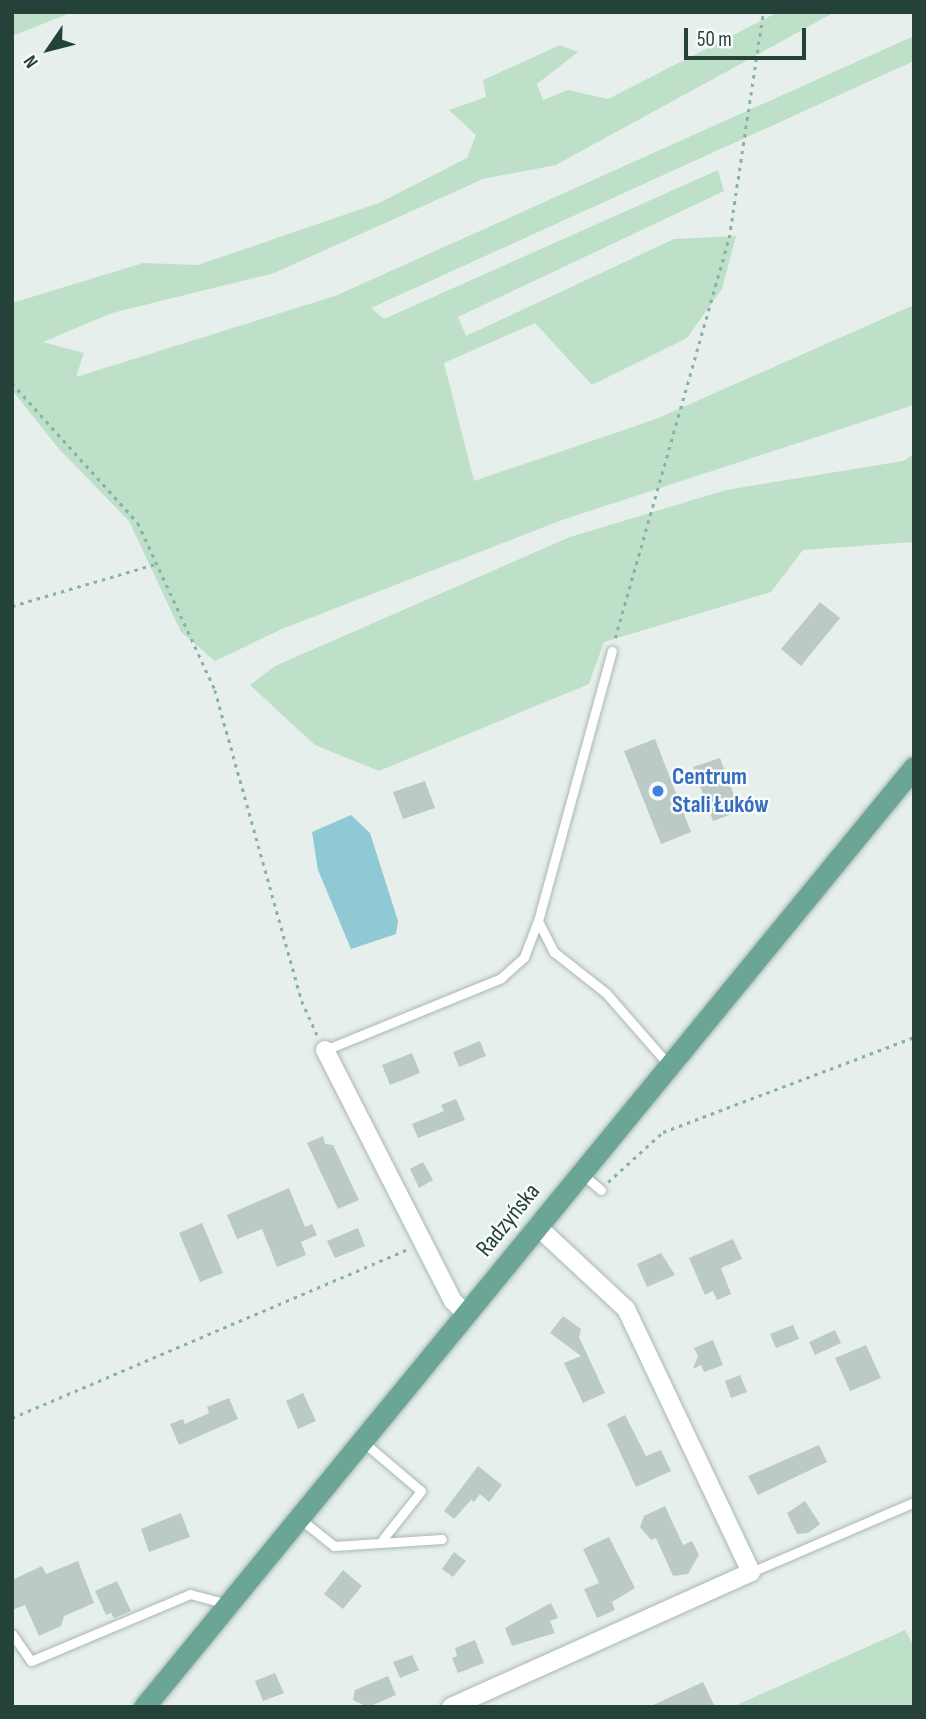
<!DOCTYPE html>
<html>
<head>
<meta charset="utf-8">
<style>
	body { margin:0 }
	#map { position:relative; width:926px; height:1719px; overflow:hidden; background:#e6efeb; font-family:"Sofia Sans Condensed",sans-serif }
	div>[style] { position:absolute }
	.green>* { inset:0; background:#bfe0c8 }
	.water>* { inset:0; background:#8ec9d4 }
	.building>* { inset:0; background:#bbcac4 }
	.path>* { height:2.5px; margin-top:-1.25px; transform-origin:0; background:repeating-linear-gradient(90deg,#86b3a5 0 3.5px,transparent 0 8.5px) }
	.roads { filter:drop-shadow(0 0 2px #a8b8b2) drop-shadow(0 0 2px #a8b8b2) }
	.lane>* { height:9px; margin:-4.5px; padding:0 4.5px; transform-origin:4.5px; border-radius:4.5px; background:#fff }
	.street>* { height:18px; margin:-9px; padding:0 9px; transform-origin:9px; border-radius:9px; background:#fff }
	.primary>* { height:21px; margin:-10.5px; padding:0 10.5px; transform-origin:10.5px; border-radius:10.5px; background:#6aa596 }
	.dots>* { width:19px; height:19px; translate:-50% -50%; box-sizing:border-box; border:4px solid #f7fbf9; border-radius:50% }
	span { translate:-50% -50%; white-space:nowrap; text-align:center; line-height:1.15; -webkit-text-stroke:5px #f7fbf9; paint-order:stroke }
	.shop-label { font-size:24px; color:#366cbe; font-weight:700 }
	.left { translate:0 -50%; text-align:left }
	.street-label { font-size:24px; color:#24423a }
	.frame { position:absolute; inset:0; border:14px solid #24423a; pointer-events:none }
	.north { position:absolute; left:14px; top:14px; width:70px; height:70px; -webkit-text-stroke:5px #f7fbf9; paint-order:stroke; rotate:235deg; font-size:19px; font-weight:700; line-height:28px; text-align:center; color:#24423a }
	.north::after { content:''; display:block; margin:auto; width:24px; height:32px; background:#24423a; clip-path:polygon(50% 0,100% 100%,50% 72%,0 100%) }
	.scale { position:absolute; left:684px; top:28px; width:122px; height:32px; box-sizing:border-box; border:4px solid #24423a; border-top:0; padding-left:9px; font-size:21px; line-height:24px; white-space:nowrap; color:#24423a; -webkit-text-stroke:5px #f7fbf9; paint-order:stroke }
</style>
</head>
<body>
<div id="map">
	<div class="green">
		<div style="clip-path:polygon(12px 12px,73px 12px,12px 36px)"></div>
		<div style="clip-path:polygon(778px 12px,835px 12px,556px 165px,483px 179px,274px 273px,112px 313px,43px 342px,84px 353px,76px 377px,335px 296px,914px 36px,914px 61px,371px 308px,384px 319px,718px 170px,724px 191px,458px 317px,466px 336px,674px 239px,736px 236px,722px 289px,687px 338px,592px 385px,535px 323px,444px 363px,474px 481px,656px 419px,914px 305px,914px 405px,562px 520px,282px 629px,215px 661px,181px 632px,129px 521px,59px 449px,12px 390px,12px 303px,143px 263px,198px 265px,379px 203px,467px 158px,476px 135px,449px 110px,486px 97px,483px 80px,560px 45px,578px 52px,537px 84px,543px 100px,568px 90px,608px 99px)"></div>
		<div style="clip-path:polygon(914px 454px,914px 542px,803px 550px,771px 592px,604px 642px,589px 684px,379px 771px,315px 745px,250px 685px,275px 666px,570px 537px,726px 490px,903px 461px)"></div>
		<div style="clip-path:polygon(905px 1630px,914px 1646px,914px 1707px,732px 1707px)"></div>
	</div>
	<div class="water">
		<div style="clip-path:polygon(351px 815px,370px 833px,398px 921px,396px 934px,351px 949px,318px 870px,312px 832px)"></div>
	</div>
	<div class="building">
		<div style="clip-path:polygon(820px 602px,840px 618px,801px 666px,781px 649px)"></div>
		<div style="clip-path:polygon(655px 739px,691px 832px,661px 844px,624px 751px)"></div>
		<div style="clip-path:polygon(720px 758px,740px 811px,713px 821px,693px 767px)"></div>
		<div style="clip-path:polygon(425px 781px,435px 808px,403px 819px,393px 792px)"></div>
		<div style="clip-path:polygon(480px 1041px,486px 1056px,459px 1067px,453px 1052px)"></div>
		<div style="clip-path:polygon(412px 1053px,420px 1073px,390px 1085px,382px 1065px)"></div>
		<div style="clip-path:polygon(456px 1099px,465px 1120px,418px 1138px,412px 1124px,444px 1111px,441px 1105px)"></div>
		<div style="clip-path:polygon(323px 1136px,325px 1144px,333px 1145px,359px 1200px,338px 1209px,307px 1143px)"></div>
		<div style="clip-path:polygon(423px 1162px,433px 1180px,419px 1188px,410px 1169px)"></div>
		<div style="clip-path:polygon(289px 1188px,305px 1227px,312px 1224px,317px 1235px,301px 1242px,306px 1255px,277px 1267px,262px 1229px,237px 1239px,227px 1215px)"></div>
		<div style="clip-path:polygon(202px 1223px,223px 1273px,200px 1282px,179px 1233px)"></div>
		<div style="clip-path:polygon(358px 1228px,365px 1246px,335px 1258px,327px 1241px)"></div>
		<div style="clip-path:polygon(733px 1239px,742px 1259px,721px 1268px,731px 1294px,717px 1300px,713px 1291px,705px 1295px,689px 1258px)"></div>
		<div style="clip-path:polygon(661px 1253px,675px 1275px,647px 1287px,637px 1264px)"></div>
		<div style="clip-path:polygon(563px 1316px,581px 1329px,579px 1337px,605px 1393px,583px 1403px,564px 1363px,581px 1356px,550px 1333px)"></div>
		<div style="clip-path:polygon(793px 1325px,799px 1339px,776px 1348px,770px 1334px)"></div>
		<div style="clip-path:polygon(835px 1330px,841px 1343px,815px 1355px,809px 1342px)"></div>
		<div style="clip-path:polygon(713px 1340px,723px 1365px,704px 1372px,701px 1365px,693px 1369px,698px 1356px,694px 1348px)"></div>
		<div style="clip-path:polygon(866px 1345px,881px 1378px,850px 1391px,835px 1358px)"></div>
		<div style="clip-path:polygon(740px 1375px,747px 1392px,731px 1398px,725px 1381px)"></div>
		<div style="clip-path:polygon(303px 1393px,316px 1421px,298px 1429px,286px 1401px)"></div>
		<div style="clip-path:polygon(229px 1398px,238px 1419px,179px 1445px,170px 1424px,183px 1419px,185px 1424px,209px 1413px,207px 1407px)"></div>
		<div style="clip-path:polygon(625px 1415px,646px 1456px,661px 1450px,671px 1471px,636px 1487px,607px 1424px)"></div>
		<div style="clip-path:polygon(819px 1445px,827px 1462px,758px 1495px,748px 1476px)"></div>
		<div style="clip-path:polygon(478px 1466px,502px 1485px,489px 1502px,480px 1494px,474px 1502px,471px 1500px,454px 1519px,444px 1511px)"></div>
		<div style="clip-path:polygon(805px 1501px,820px 1524px,808px 1533px,797px 1534px,787px 1513px)"></div>
		<div style="clip-path:polygon(665px 1506px,683px 1545px,692px 1541px,699px 1555px,688px 1574px,673px 1576px,656px 1538px,651px 1540px,640px 1527px,644px 1516px)"></div>
		<div style="clip-path:polygon(181px 1513px,190px 1537px,149px 1552px,141px 1529px)"></div>
		<div style="clip-path:polygon(609px 1537px,635px 1588px,612px 1602px,615px 1610px,597px 1618px,584px 1589px,599px 1583px,583px 1549px)"></div>
		<div style="clip-path:polygon(454px 1552px,466px 1561px,453px 1577px,442px 1569px)"></div>
		<div style="clip-path:polygon(78px 1561px,94px 1603px,64px 1616px,61px 1626px,39px 1636px,25px 1605px,12px 1610px,12px 1580px,42px 1566px,46px 1574px)"></div>
		<div style="clip-path:polygon(343px 1570px,362px 1586px,343px 1609px,324px 1594px)"></div>
		<div style="clip-path:polygon(117px 1581px,131px 1611px,114px 1618px,111px 1613px,106px 1615px,95px 1591px)"></div>
		<div style="clip-path:polygon(551px 1603px,558px 1618px,550px 1621px,555px 1633px,512px 1646px,505px 1628px)"></div>
		<div style="clip-path:polygon(475px 1640px,484px 1663px,458px 1673px,452px 1658px,457px 1656px,455px 1648px)"></div>
		<div style="clip-path:polygon(412px 1655px,419px 1670px,400px 1678px,393px 1662px)"></div>
		<div style="clip-path:polygon(275px 1673px,284px 1693px,263px 1701px,255px 1681px)"></div>
		<div style="clip-path:polygon(388px 1676px,396px 1695px,368px 1707px,353px 1700px,355px 1690px)"></div>
		<div style="clip-path:polygon(703px 1682px,715px 1707px,649px 1707px,690px 1688px)"></div>
	</div>
	<div class="path">
		<div style="left:12px;top:383px;width:188px;rotate:48deg"></div>
		<div style="left:138px;top:523px;width:184px;rotate:65.2deg"></div>
		<div style="left:215px;top:690px;width:323px;rotate:74.4deg"></div>
		<div style="left:302px;top:1001px;width:37px;rotate:66deg"></div>
		<div style="left:12px;top:606px;width:150px;rotate:-16.3deg"></div>
		<div style="left:615px;top:638px;width:416px;rotate:-74.1deg"></div>
		<div style="left:729px;top:238px;width:229px;rotate:-81.4deg"></div>
		<div style="left:608px;top:1182px;width:74px;rotate:-42.3deg"></div>
		<div style="left:663px;top:1132px;width:268px;rotate:-20.7deg"></div>
		<div style="left:12px;top:1418px;width:431px;rotate:-23.1deg"></div>
	</div>
	<div class="roads">
		<div class="lane">
			<div style="left:538px;top:921px;width:35px;rotate:63deg"></div>
			<div style="left:554px;top:952px;width:66px;rotate:38.3deg"></div>
			<div style="left:606px;top:993px;width:94px;rotate:48.9deg"></div>
			<div style="left:325px;top:1050px;width:190px;rotate:-22.2deg"></div>
			<div style="left:501px;top:978px;width:31px;rotate:-42deg"></div>
			<div style="left:524px;top:957px;width:39px;rotate:-69deg"></div>
			<div style="left:538px;top:921px;width:280px;rotate:-74.7deg"></div>
			<div style="left:582px;top:1174px;width:25px;rotate:40deg"></div>
			<div style="left:362px;top:1441px;width:77px;rotate:40.3deg"></div>
			<div style="left:421px;top:1491px;width:61px;rotate:128.4deg"></div>
			<div style="left:299px;top:1518px;width:45px;rotate:38.7deg"></div>
			<div style="left:334px;top:1546px;width:108px;rotate:-3.7deg"></div>
			<div style="left:751px;top:1572px;width:177px;rotate:-23.2deg"></div>
			<div style="left:12px;top:1634px;width:33px;rotate:55deg"></div>
			<div style="left:31px;top:1661px;width:173px;rotate:-22.8deg"></div>
			<div style="left:190px;top:1594px;width:38px;rotate:15deg"></div>
		</div>
		<div class="street">
			<div style="left:325px;top:1050px;width:282px;rotate:63deg"></div>
			<div style="left:453px;top:1301px;width:18px;rotate:45deg"></div>
			<div style="left:451px;top:1707px;width:329px;rotate:-24.2deg"></div>
			<div style="left:751px;top:1572px;width:291px;rotate:-115.4deg"></div>
			<div style="left:626px;top:1309px;width:122px;rotate:-137deg"></div>
		</div>
		<div class="primary">
			<div style="left:144px;top:1707px;width:1215px;rotate:-50.68deg"></div>
		</div>
	</div>
	<div class="dots">
		<div style="left:658px;top:791px;background:#3f7fe0"></div>
	</div>
	<div class="shop-label">
		<span class="left" style="left:672px;top:791px">Centrum<br>Stali Łuków</span>
	</div>
	<div class="street-label">
		<span style="left:508px;top:1220px;rotate:-51deg">Radzyńska</span>
	</div>
	<div class="frame"></div>
	<div class="north">N</div>
	<div class="scale">50 m</div>
</div>
</body>
</html>
